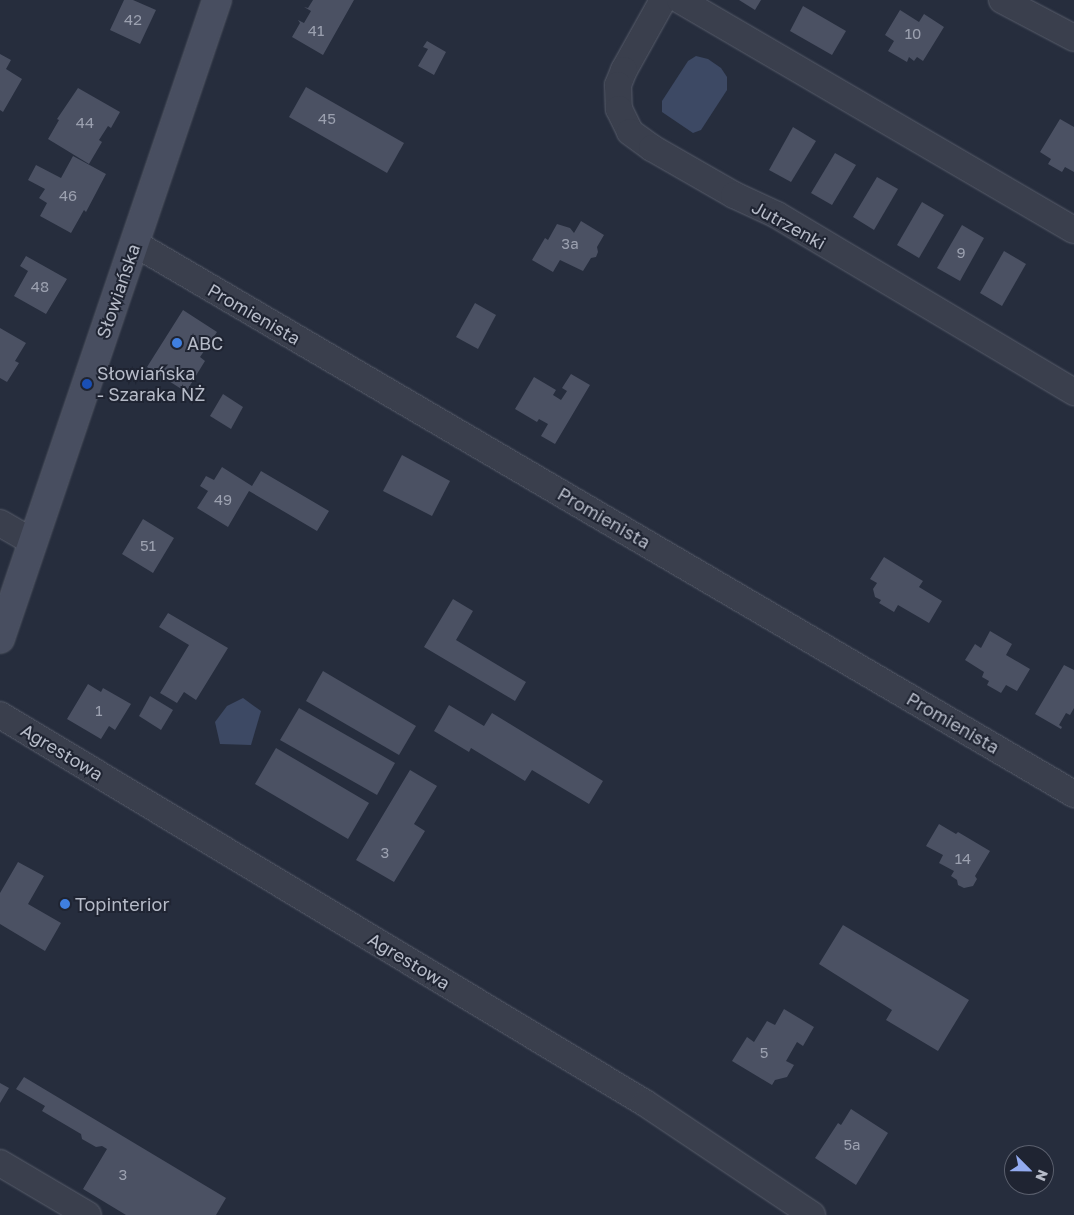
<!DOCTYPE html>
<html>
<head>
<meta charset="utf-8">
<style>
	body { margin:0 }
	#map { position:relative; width:1074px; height:1215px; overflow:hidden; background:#262d3d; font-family:"Golos Text",sans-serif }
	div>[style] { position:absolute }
	.water>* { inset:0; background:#3d4964 }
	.building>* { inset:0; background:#4b5163 }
	.roads { filter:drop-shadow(0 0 1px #585d6b) drop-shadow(0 0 1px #585d6b) }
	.street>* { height:26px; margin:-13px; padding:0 13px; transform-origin:13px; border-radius:13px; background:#3a3f4d }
	.secondary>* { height:28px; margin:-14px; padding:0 14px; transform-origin:14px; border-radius:14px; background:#484e60 }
	.dots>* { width:14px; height:14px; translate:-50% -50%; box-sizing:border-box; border:2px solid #1f2432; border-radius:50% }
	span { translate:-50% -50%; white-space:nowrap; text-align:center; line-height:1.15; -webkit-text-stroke:4px #1f2432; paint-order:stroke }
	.number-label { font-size:15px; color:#9ba0af }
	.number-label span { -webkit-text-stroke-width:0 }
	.street-label { font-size:18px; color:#b6bbc8 }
	.poi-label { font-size:18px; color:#b6bbc8 }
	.left { translate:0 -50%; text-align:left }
	.north { position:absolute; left:1004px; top:1145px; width:50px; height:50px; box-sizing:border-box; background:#1f2432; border:1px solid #5b606e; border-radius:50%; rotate:113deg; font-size:14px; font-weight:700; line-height:20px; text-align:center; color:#b6bbc8 }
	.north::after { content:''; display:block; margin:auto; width:18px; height:22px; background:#93abf0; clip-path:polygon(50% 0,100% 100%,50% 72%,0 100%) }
</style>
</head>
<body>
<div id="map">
	<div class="water">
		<div style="clip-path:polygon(696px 56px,708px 59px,721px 68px,727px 77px,727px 90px,701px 130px,693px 133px,662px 112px,662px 101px,688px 61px)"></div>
		<div style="clip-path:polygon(243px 698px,261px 711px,251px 745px,220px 744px,215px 722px,227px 706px)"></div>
	</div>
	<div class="building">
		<div style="clip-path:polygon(124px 0,133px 0,156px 10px,140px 44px,110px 30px)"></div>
		<div style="clip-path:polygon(313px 0,354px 0,323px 55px,292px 37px,300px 23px,298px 20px,304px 23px,311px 11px,304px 7px,308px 8px)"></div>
		<div style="clip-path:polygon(739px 0,761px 0,755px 10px)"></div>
		<div style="clip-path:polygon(803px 6px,846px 31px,832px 55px,790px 31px)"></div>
		<div style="clip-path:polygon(900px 10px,919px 22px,924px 14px,944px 27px,923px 61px,917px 57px,914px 61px,909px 57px,907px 62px,888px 51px,894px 41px,885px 35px)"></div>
		<div style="clip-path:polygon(427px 41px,446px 52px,434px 75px,418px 66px,428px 49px,423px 47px)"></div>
		<div style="clip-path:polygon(0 54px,11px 60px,6px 69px,22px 79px,3px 112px,0 110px)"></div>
		<div style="clip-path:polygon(306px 87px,404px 143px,387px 173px,289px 117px)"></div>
		<div style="clip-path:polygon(78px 88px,120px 112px,111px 128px,108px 126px,99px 140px,102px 142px,89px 164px,48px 139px,59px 120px,57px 119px)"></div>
		<div style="clip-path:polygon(1060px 119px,1074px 127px,1074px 172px,1065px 167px,1062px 172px,1048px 164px,1051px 159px,1040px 152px)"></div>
		<div style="clip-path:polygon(793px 127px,816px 141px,791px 182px,769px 170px)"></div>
		<div style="clip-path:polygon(835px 153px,856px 165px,832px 205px,811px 193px)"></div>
		<div style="clip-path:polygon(73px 156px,106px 174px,86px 212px,84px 210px,71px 233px,40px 216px,47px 203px,39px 198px,45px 189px,28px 180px,36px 165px,61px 178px)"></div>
		<div style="clip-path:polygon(877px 177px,898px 189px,874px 230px,853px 217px)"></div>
		<div style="clip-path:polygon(922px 202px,944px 215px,919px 258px,897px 245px)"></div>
		<div style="clip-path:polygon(581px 221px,604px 235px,597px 247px,598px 252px,596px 257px,591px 258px,583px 271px,560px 260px,553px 272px,532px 260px,545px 238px,548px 240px,557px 224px,570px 228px,574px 233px)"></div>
		<div style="clip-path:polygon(962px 225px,984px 238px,960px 281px,937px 268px)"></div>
		<div style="clip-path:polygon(1004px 251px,1026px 264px,1002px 306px,980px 293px)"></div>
		<div style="clip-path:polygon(26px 256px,67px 279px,46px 314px,14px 296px,28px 271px,20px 266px)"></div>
		<div style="clip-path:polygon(475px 303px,496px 315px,478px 349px,456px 337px)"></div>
		<div style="clip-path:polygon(183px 310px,217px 332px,200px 357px,205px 361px,186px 392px,147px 367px)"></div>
		<div style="clip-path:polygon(0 328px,26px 343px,15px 361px,19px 363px,7px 382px,0 378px)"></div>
		<div style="clip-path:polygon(571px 374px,590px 385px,555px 444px,541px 436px,548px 424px,539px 419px,537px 422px,515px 409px,534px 377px,556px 390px,553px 395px,561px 400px,567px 391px,562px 388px)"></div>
		<div style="clip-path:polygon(223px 394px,243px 407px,231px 429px,210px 416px)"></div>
		<div style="clip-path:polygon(402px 455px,450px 481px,432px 516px,383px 491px)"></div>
		<div style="clip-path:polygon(222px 467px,252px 486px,261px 471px,329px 511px,317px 531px,249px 491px,228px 527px,197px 508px,208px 491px,200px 486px,206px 476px,214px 480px)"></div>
		<div style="clip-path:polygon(143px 519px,174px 538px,153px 573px,122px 554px)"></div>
		<div style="clip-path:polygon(884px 557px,923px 581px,919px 587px,942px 601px,929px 623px,898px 605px,894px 612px,879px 603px,881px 600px,875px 597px,873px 589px,877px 583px,870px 579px)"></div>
		<div style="clip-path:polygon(453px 599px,473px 611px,456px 640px,526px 682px,515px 701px,424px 647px)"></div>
		<div style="clip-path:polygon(168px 613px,228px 648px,196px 700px,184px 692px,177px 703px,160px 693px,189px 645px,159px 627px)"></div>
		<div style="clip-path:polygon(990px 631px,1012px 644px,1006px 655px,1030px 669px,1017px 691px,1006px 685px,1001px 693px,987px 685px,989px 681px,982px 677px,984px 672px,965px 660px,975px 644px,981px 648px)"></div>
		<div style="clip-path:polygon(1064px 665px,1074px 670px,1074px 708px,1070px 715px,1066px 713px,1059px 725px,1062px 727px,1061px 729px,1035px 714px)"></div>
		<div style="clip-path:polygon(323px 671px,416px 726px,399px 755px,306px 701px)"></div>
		<div style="clip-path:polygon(88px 684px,101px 692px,103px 688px,131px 704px,115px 730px,109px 726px,101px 739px,67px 719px)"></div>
		<div style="clip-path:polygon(150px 696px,173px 710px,161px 730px,139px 716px)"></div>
		<div style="clip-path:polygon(449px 705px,484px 726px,492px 713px,603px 781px,589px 804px,532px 770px,525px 781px,471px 748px,469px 752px,434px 731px)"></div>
		<div style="clip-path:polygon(299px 708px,395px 763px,377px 795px,280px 740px)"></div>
		<div style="clip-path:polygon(276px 748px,369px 803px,348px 839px,255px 784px)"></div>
		<div style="clip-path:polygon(410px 770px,437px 786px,414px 824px,425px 831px,394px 882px,356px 860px)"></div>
		<div style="clip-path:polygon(939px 824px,956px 834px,958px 832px,990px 851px,975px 876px,977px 879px,973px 886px,964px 888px,958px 885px,957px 880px,951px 876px,954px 871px,939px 863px,943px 855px,926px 846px)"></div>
		<div style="clip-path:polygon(18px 862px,44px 876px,28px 904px,61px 923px,45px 951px,0 924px,0 893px)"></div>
		<div style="clip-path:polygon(843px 925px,969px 1000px,938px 1051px,886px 1020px,892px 1010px,819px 964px)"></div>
		<div style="clip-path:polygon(784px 1009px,814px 1027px,803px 1046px,797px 1042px,786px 1061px,794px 1065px,787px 1077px,775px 1080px,772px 1085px,732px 1061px,747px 1037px,754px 1042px,767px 1021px,775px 1025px)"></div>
		<div style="clip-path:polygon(24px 1077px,226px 1198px,216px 1215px,126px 1215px,83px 1189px,107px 1149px,102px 1146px,96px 1147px,82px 1139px,81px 1134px,42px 1111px,45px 1106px,16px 1089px)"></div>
		<div style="clip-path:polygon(0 1083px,9px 1088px,0 1103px)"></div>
		<div style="clip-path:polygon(851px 1109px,888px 1133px,856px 1185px,815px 1158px,838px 1123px,841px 1125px)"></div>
	</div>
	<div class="roads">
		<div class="street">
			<div style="left:663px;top:0;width:80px;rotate:119.1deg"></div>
			<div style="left:624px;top:70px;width:16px;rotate:112deg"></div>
			<div style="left:618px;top:85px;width:24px;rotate:88deg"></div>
			<div style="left:619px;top:109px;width:25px;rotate:64deg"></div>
			<div style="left:630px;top:132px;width:27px;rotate:36deg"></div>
			<div style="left:652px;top:148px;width:95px;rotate:29.8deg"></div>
			<div style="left:734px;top:195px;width:47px;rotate:24.9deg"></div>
			<div style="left:777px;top:215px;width:346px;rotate:30.8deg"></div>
			<div style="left:680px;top:0;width:456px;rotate:30.3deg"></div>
			<div style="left:1002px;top:0;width:81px;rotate:27.8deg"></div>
			<div style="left:134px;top:243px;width:1090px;rotate:30.38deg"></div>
			<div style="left:0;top:523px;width:38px;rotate:30deg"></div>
			<div style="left:0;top:715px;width:753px;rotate:31.03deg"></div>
			<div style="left:645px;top:1103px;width:201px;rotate:33.8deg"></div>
			<div style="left:0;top:1163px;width:102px;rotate:30.6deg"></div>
		</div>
		<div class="secondary">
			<div style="left:0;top:639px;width:675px;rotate:-71.24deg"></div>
		</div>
	</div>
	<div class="dots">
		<div style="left:177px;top:343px;background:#3f7fe0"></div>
		<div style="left:87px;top:384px;background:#1a4fb4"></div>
		<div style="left:65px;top:904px;background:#3f7fe0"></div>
	</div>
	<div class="number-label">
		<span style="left:133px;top:20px">42</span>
		<span style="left:316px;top:31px">41</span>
		<span style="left:913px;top:34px">10</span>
		<span style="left:327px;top:119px">45</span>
		<span style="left:85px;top:123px">44</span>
		<span style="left:68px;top:196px">46</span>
		<span style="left:570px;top:244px">3a</span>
		<span style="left:961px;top:253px">9</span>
		<span style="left:40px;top:287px">48</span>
		<span style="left:223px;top:500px">49</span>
		<span style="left:148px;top:546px">51</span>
		<span style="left:99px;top:711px">1</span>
		<span style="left:385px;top:853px">3</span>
		<span style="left:963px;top:859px">14</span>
		<span style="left:764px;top:1053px">5</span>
		<span style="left:852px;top:1145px">5a</span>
		<span style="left:123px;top:1175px">3</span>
	</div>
	<div class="street-label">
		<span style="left:789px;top:225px;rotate:29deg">Jutrzenki</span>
		<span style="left:118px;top:291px;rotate:-71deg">Słowiańska</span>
		<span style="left:254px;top:314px;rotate:30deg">Promienista</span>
		<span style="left:604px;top:518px;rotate:30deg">Promienista</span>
		<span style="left:953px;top:723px;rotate:30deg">Promienista</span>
		<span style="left:62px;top:752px;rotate:31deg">Agrestowa</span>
		<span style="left:409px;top:961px;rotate:31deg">Agrestowa</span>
	</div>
	<div class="poi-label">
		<span class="left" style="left:187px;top:343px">ABC</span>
		<span class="left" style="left:97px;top:384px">Słowiańska<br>- Szaraka NŻ</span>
		<span class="left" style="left:75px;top:904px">Topinterior</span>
	</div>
	<div class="north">N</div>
</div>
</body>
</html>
